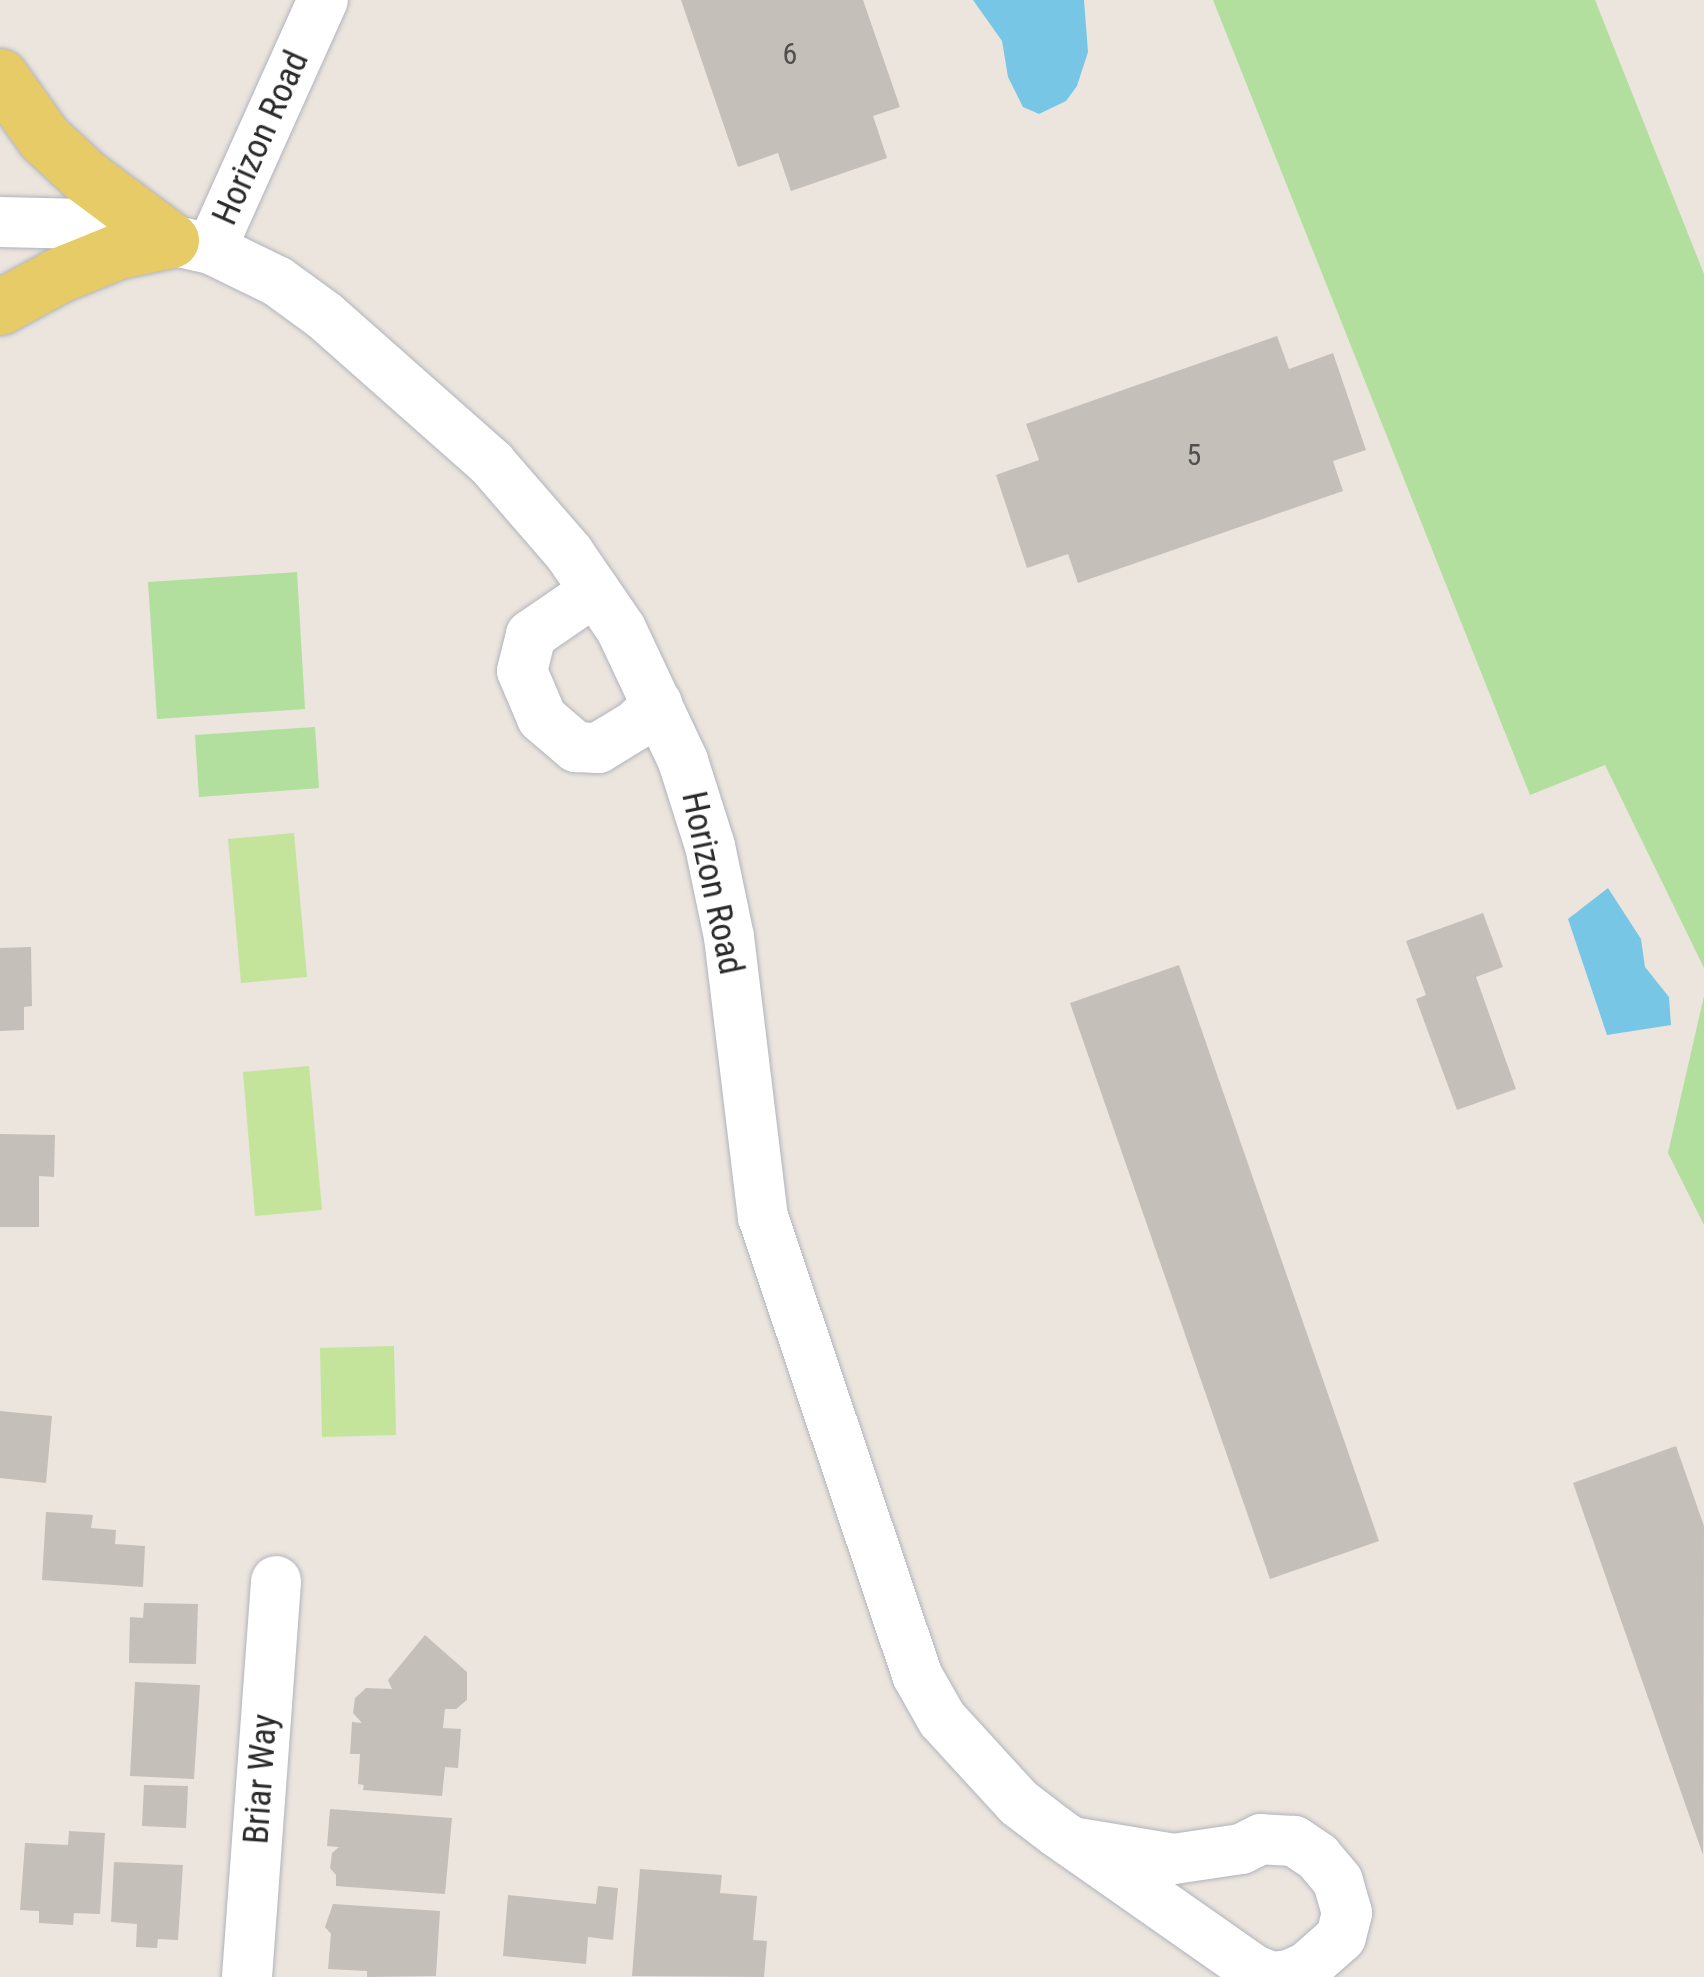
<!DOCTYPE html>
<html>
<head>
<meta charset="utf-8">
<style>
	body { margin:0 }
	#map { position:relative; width:1704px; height:1977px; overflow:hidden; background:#ebe5dd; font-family:"Roboto Condensed",sans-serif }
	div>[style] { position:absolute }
	.green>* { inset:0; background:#b2de9e }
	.pitch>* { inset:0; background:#c3e49a }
	.water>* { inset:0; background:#78c6e6 }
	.building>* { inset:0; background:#c4bfb9 }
	.roads { filter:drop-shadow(0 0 2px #b1b3bd) drop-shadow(0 0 2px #b1b3bd) }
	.minor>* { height:50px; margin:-25px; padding:0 25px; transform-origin:25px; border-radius:25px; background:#fff }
	.major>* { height:55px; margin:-27.5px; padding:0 27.5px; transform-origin:27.5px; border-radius:27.5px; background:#e6cb67 }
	span { translate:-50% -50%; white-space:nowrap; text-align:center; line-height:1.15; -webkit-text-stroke:10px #fff; paint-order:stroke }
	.number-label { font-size:30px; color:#504f4e }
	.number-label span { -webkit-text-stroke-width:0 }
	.street-label { font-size:35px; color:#2a2a2a }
</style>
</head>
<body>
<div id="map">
	<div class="green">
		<div style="clip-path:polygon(1213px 0,1595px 0,1704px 274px,1704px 968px,1605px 765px,1530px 795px)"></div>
		<div style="clip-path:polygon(297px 572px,305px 709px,157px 719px,148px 582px)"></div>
		<div style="clip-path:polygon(315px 727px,319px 788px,199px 797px,195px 735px)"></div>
		<div style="clip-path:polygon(1704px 996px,1704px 1225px,1668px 1153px)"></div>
	</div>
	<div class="pitch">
		<div style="clip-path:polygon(294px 833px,307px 977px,241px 983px,228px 839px)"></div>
		<div style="clip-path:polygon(309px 1066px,322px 1210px,255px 1216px,243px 1072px)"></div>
		<div style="clip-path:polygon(394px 1346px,396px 1435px,322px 1437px,320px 1348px)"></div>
	</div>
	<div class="water">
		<div style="clip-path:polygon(973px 0,1084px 0,1088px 52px,1077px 86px,1066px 101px,1039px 114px,1023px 107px,1008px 77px,1002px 41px)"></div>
		<div style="clip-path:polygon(1608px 888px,1641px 939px,1645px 967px,1669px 997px,1671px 1025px,1607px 1035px,1568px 919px)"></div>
	</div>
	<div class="building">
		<div style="clip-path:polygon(681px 0,863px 0,900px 107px,873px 116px,887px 158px,791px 191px,778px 153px,738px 167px)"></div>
		<div style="clip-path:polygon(1277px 336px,1289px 369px,1333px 353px,1366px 450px,1333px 461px,1343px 491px,1078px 583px,1068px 554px,1027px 568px,996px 475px,1039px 460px,1026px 424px)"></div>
		<div style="clip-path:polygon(1483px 913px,1503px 967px,1476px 977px,1516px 1089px,1457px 1110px,1416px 999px,1426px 995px,1406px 941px)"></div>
		<div style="clip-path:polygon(31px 947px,32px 1006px,24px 1007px,24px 1030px,0 1031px,0 948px)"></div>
		<div style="clip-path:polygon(1179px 965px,1379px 1541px,1270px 1579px,1070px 1003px)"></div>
		<div style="clip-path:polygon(0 1134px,55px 1135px,54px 1177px,39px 1176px,39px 1227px,0 1227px)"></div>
		<div style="clip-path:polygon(0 1411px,52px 1416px,46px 1483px,0 1478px)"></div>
		<div style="clip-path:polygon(1676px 1446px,1704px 1526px,1703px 1855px,1573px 1483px)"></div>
		<div style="clip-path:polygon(46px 1512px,93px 1515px,91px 1528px,116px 1530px,115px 1544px,145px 1546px,143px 1587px,42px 1580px)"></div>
		<div style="clip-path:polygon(144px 1603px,198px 1604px,196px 1664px,129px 1663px,130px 1617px,143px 1618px)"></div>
		<div style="clip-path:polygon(425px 1635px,467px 1672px,467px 1700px,456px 1709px,445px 1709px,443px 1728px,461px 1729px,458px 1768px,445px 1767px,442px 1796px,363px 1790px,364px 1785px,358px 1784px,360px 1754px,350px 1754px,352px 1722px,362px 1723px,353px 1713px,355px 1698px,366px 1688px,392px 1689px,388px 1680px)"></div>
		<div style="clip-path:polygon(135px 1682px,200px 1685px,194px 1779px,130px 1776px)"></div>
		<div style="clip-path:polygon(144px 1785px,188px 1786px,186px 1828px,142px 1826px)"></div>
		<div style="clip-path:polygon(330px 1809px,452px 1818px,445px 1894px,336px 1886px,336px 1875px,330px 1868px,332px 1853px,339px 1847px,327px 1846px)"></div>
		<div style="clip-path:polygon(69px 1831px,105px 1833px,100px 1914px,74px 1913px,73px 1925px,39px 1923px,39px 1911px,20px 1910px,25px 1843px,68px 1845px)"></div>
		<div style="clip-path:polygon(114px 1862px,183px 1865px,178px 1940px,158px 1939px,157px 1948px,136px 1947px,137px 1924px,111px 1922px)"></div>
		<div style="clip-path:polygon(640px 1869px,722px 1875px,720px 1893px,757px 1896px,753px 1940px,767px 1941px,764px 1977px,632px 1976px)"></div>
		<div style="clip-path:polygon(598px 1886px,618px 1888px,613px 1940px,588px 1937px,586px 1964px,503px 1956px,508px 1895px,596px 1904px)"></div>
		<div style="clip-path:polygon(333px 1904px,440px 1911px,436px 1976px,367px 1977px,367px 1971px,328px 1969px,331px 1934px,325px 1927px)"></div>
	</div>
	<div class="roads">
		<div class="minor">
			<div style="left:0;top:222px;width:85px;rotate:1.3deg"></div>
			<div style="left:85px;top:224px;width:87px;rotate:10.5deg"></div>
			<div style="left:171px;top:240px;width:41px;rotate:12.7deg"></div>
			<div style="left:211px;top:249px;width:73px;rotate:25.9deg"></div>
			<div style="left:277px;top:281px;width:59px;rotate:36.1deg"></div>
			<div style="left:325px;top:316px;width:223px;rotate:41.5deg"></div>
			<div style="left:492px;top:464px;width:118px;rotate:49.1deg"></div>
			<div style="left:569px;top:553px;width:92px;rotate:55.6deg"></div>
			<div style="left:621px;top:629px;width:146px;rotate:64.8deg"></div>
			<div style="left:683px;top:761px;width:89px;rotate:72.4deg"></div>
			<div style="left:710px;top:846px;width:93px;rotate:78.2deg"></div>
			<div style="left:729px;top:937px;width:282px;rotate:83.1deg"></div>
			<div style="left:763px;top:1217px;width:483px;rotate:71.4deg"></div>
			<div style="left:917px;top:1675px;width:51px;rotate:60.4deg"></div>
			<div style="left:942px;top:1719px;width:114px;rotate:47.5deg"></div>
			<div style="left:1019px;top:1803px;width:48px;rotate:37.3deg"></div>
			<div style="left:1057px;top:1832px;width:241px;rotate:35deg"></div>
			<div style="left:1254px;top:1970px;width:18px;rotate:22deg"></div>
			<div style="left:1271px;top:1977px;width:18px;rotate:-6deg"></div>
			<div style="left:1289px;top:1975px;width:20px;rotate:-24deg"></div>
			<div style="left:1307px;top:1967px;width:45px;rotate:-41.4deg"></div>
			<div style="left:1341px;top:1937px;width:25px;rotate:-76deg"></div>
			<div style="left:1347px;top:1913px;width:33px;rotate:-106deg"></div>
			<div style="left:1338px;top:1881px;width:31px;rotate:-130deg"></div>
			<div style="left:1318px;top:1857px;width:29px;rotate:-146deg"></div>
			<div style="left:1294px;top:1841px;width:33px;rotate:-177deg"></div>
			<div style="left:1261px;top:1839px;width:22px;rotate:153deg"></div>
			<div style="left:1241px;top:1849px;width:68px;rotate:171.5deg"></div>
			<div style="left:1174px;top:1859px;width:104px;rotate:-170.6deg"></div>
			<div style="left:211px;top:249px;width:273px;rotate:-65.8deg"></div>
			<div style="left:595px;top:591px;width:78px;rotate:145.5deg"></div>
			<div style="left:531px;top:635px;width:37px;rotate:104deg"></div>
			<div style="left:522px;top:671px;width:51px;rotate:66.9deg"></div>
			<div style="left:542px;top:718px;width:45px;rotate:40.5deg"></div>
			<div style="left:576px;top:747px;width:22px;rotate:3deg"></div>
			<div style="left:598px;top:748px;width:44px;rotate:-31.2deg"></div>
			<div style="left:636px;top:725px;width:30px;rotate:-45deg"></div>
			<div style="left:247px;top:1977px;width:397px;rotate:-85.8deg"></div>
		</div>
		<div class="major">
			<div style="left:0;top:76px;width:76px;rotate:54.6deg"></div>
			<div style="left:44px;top:138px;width:56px;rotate:42.8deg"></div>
			<div style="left:85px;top:176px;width:107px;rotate:36.7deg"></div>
			<div style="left:0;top:307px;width:67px;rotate:-28.5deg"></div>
			<div style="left:59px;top:275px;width:64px;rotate:-22.1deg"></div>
			<div style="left:118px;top:251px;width:54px;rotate:-11.7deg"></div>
		</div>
	</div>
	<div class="number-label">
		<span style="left:790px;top:54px">6</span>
		<span style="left:1194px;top:455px">5</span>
	</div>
	<div class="street-label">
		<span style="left:261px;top:138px;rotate:-66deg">Horizon Road</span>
		<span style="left:712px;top:883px;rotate:78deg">Horizon Road</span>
		<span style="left:261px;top:1779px;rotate:-86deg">Briar Way</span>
	</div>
</div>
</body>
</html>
